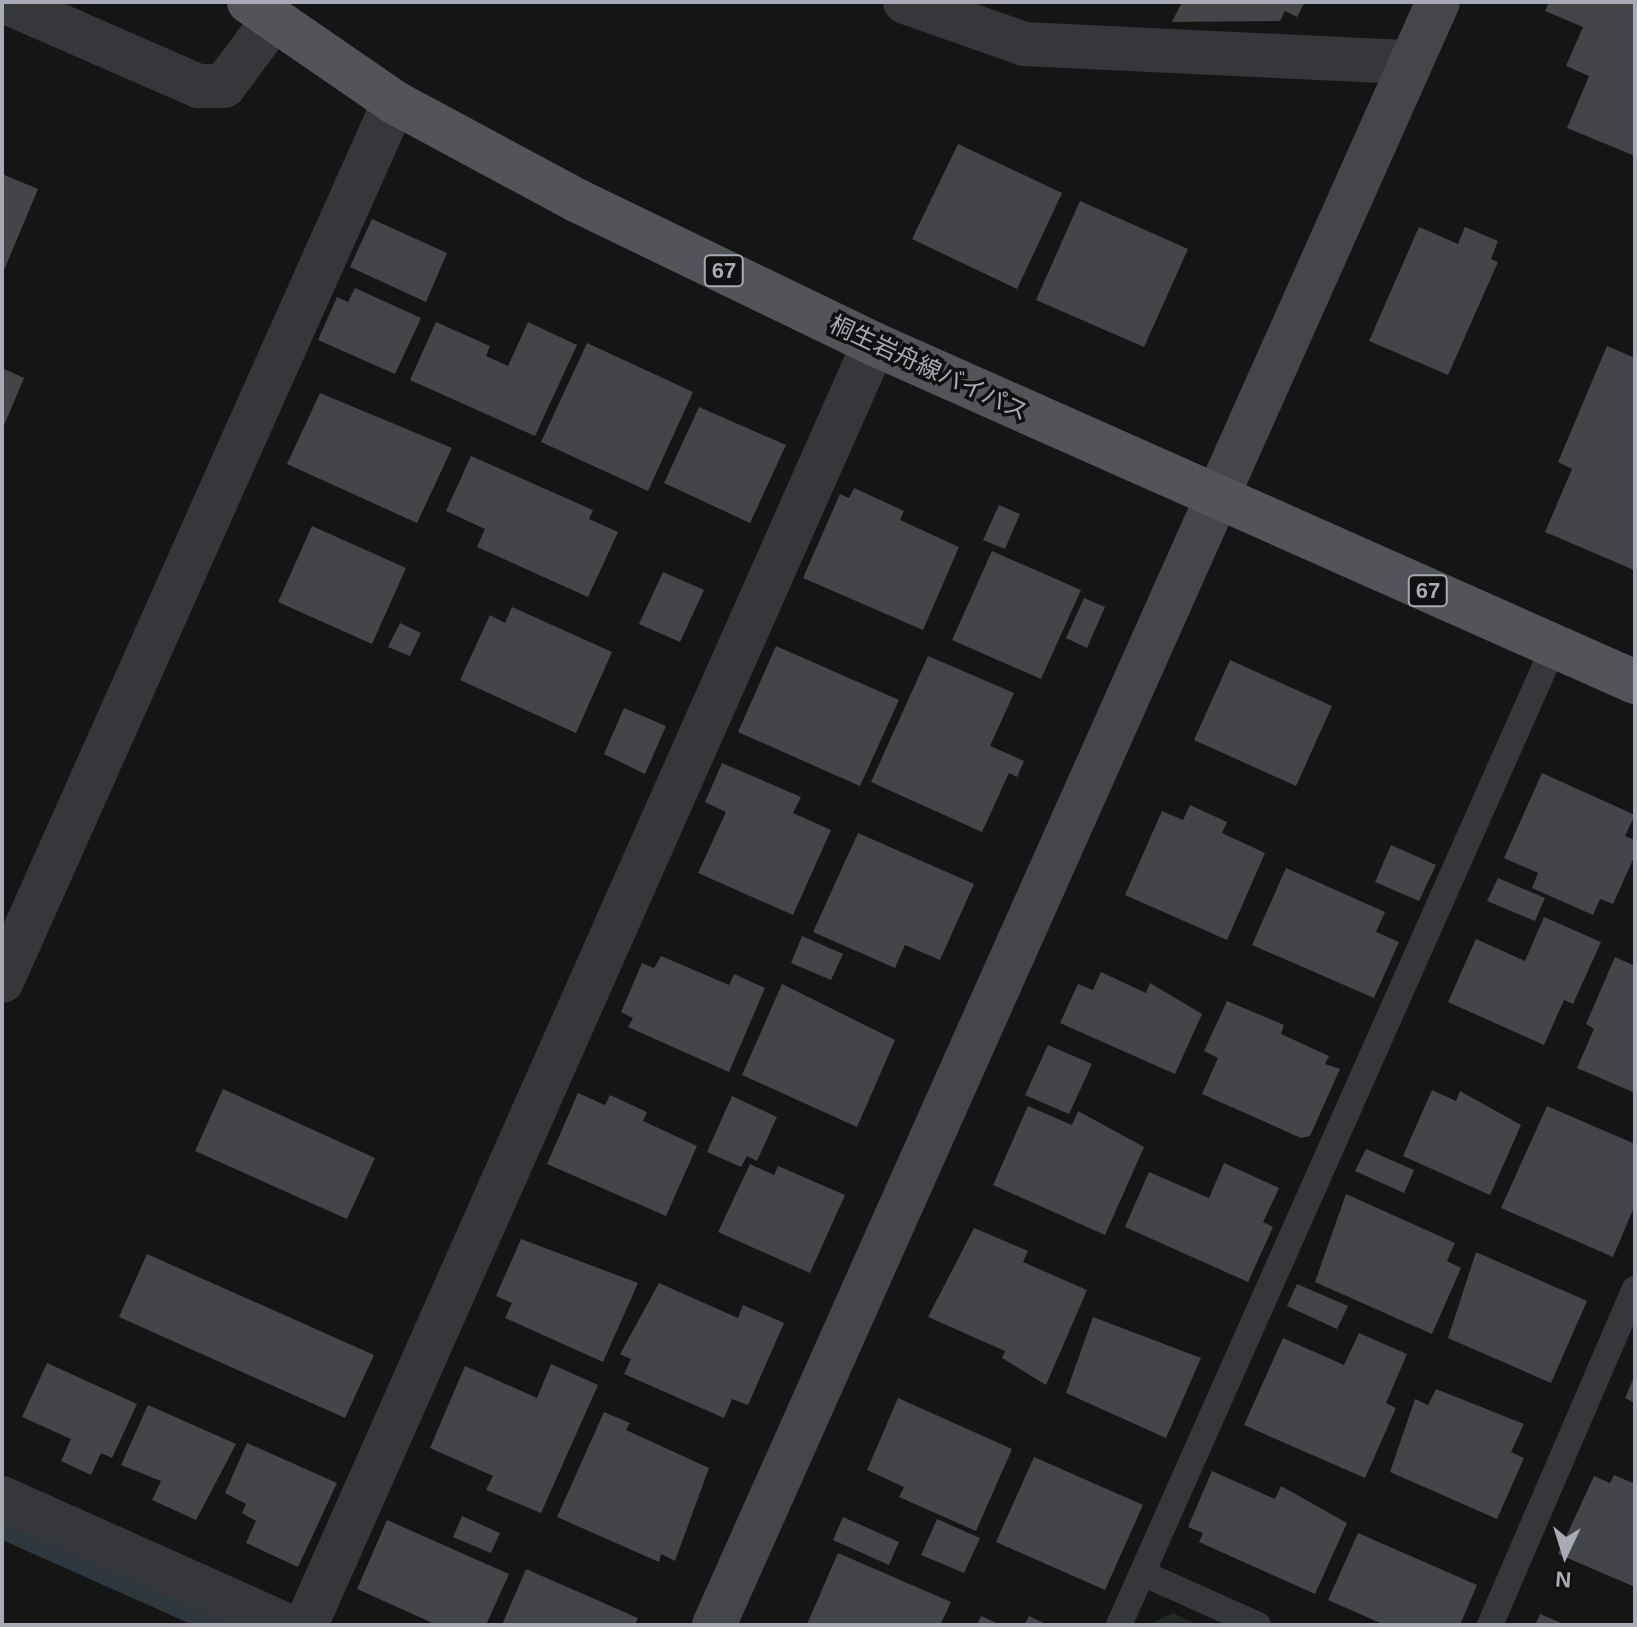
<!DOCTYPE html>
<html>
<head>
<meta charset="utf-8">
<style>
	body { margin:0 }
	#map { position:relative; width:1637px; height:1627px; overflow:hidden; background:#151516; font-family:Helvetica,"Noto Sans JP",sans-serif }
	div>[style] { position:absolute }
	.green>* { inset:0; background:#212923 }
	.stream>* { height:20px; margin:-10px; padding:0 10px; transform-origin:10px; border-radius:10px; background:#2f373e }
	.building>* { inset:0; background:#444549 }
	.lane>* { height:26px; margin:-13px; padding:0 13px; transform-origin:13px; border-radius:13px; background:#36373b }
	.street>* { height:44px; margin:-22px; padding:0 22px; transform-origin:22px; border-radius:22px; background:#36373b }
	.secondary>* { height:44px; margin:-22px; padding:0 22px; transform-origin:22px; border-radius:22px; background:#44464b }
	.primary>* { height:44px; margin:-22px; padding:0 22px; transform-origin:22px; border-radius:22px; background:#52545a }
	span { translate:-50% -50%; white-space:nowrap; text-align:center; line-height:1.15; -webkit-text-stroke:7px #101011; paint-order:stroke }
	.shield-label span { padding:2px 6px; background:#101011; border:2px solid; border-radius:6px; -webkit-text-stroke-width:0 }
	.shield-label { font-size:22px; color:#a8abb6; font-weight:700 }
	.street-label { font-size:24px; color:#a8abb6 }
	.frame { position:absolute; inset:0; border:4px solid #a8abb6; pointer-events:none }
	.north { position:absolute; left:1525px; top:1515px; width:80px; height:80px; -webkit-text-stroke:6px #101011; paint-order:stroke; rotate:184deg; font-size:22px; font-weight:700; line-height:32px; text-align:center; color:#a8abb6 }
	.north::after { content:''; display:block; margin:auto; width:28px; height:36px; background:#a8abb6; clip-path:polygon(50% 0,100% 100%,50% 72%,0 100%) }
</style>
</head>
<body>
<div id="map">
	<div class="green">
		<div style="clip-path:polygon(1173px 1613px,1199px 1625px,1148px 1625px)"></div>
	</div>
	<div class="stream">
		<div style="left:2px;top:1529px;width:236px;rotate:24deg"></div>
	</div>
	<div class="building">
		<div style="clip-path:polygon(1182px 2px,1305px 2px,1297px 17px,1285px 11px,1280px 21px,1172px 22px)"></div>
		<div style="clip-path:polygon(1549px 2px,1635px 2px,1635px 156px,1567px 128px,1589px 76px,1566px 66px,1583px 27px,1545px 11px)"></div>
		<div style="clip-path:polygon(958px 144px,1062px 193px,1017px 289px,912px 239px)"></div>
		<div style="clip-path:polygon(2px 174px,38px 189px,2px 275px)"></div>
		<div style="clip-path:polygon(1080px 201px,1188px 249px,1144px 347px,1036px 300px)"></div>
		<div style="clip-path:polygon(372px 219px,447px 253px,426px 302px,350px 267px)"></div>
		<div style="clip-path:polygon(1419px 227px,1458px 244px,1465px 227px,1498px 241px,1491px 259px,1498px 262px,1448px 375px,1369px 341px)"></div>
		<div style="clip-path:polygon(355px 288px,421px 318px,395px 374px,318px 340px,337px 297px,348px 302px)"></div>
		<div style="clip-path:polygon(436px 322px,490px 346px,486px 356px,508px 366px,528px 322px,577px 345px,535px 436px,410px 380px)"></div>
		<div style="clip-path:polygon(587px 343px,693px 392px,648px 491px,541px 442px)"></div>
		<div style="clip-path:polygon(1607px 346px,1635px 358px,1634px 570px,1545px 532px,1572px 469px,1558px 462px)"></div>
		<div style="clip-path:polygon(2px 368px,24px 378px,2px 430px)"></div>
		<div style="clip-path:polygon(320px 393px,452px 448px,417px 523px,287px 464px)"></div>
		<div style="clip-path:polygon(699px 407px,786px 445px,750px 523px,664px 483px)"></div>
		<div style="clip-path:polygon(471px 456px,593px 510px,589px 519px,618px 532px,588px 597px,477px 547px,485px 529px,446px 511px)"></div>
		<div style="clip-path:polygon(854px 488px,904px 511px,900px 520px,959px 547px,923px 630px,803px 578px,840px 494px,849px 498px)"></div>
		<div style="clip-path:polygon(999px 505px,1020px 514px,1005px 549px,983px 540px)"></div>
		<div style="clip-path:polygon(312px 526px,406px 568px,372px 644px,278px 602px)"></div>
		<div style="clip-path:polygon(992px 551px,1081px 590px,1041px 679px,952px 640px)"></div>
		<div style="clip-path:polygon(663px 572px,704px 590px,680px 642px,639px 624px)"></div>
		<div style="clip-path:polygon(1084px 598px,1105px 607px,1087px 648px,1066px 638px)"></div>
		<div style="clip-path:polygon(512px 607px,612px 652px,576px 733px,460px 680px,490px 615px,505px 623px)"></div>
		<div style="clip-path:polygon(400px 623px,421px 633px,410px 656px,388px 647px)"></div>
		<div style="clip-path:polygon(776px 646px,899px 700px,860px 786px,738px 732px)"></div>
		<div style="clip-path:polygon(928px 656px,1014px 693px,990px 746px,1024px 761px,1017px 777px,1009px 773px,982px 832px,871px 782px)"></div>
		<div style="clip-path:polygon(1230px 660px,1332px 706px,1296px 786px,1194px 740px)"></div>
		<div style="clip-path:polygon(624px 708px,666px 726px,645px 774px,604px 754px)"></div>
		<div style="clip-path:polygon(722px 763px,801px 797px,793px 813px,831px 830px,793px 915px,698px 873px,726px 812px,705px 802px)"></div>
		<div style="clip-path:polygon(1542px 773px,1635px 815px,1625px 836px,1635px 840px,1635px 855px,1613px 904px,1600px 899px,1593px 915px,1532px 888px,1538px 873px,1504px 858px)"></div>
		<div style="clip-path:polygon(1190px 805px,1227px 822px,1222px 833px,1265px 853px,1227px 940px,1125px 895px,1162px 811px,1183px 820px)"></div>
		<div style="clip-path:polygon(858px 833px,974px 884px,940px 960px,905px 945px,895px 968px,813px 932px)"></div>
		<div style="clip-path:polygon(1391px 845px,1436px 865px,1419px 901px,1375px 882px)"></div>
		<div style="clip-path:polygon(1286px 868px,1385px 912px,1376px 932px,1399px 942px,1374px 998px,1252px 945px)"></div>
		<div style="clip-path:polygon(1498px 878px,1545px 898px,1535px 921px,1487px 901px)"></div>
		<div style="clip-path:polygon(1544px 917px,1601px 942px,1573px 1004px,1564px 1000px,1544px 1045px,1448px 1002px,1476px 939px,1525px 961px)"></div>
		<div style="clip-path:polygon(802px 936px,843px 954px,831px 980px,791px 963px)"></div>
		<div style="clip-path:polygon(661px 956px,729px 985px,734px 974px,765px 988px,729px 1072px,628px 1027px,633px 1018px,621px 1012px,642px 963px,654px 968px)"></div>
		<div style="clip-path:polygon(1615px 957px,1635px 966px,1635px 1093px,1577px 1068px,1594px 1029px,1586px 1024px)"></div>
		<div style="clip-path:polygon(1101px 972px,1146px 993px,1150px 983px,1202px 1014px,1175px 1074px,1060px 1023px,1078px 984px,1093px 990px)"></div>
		<div style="clip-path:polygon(782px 984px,895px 1040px,857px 1127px,742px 1075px)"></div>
		<div style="clip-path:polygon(1227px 1001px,1284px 1025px,1281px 1034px,1329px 1056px,1325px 1064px,1340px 1069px,1310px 1136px,1301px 1138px,1202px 1094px,1218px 1058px,1204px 1051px)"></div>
		<div style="clip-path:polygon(1048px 1045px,1092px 1064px,1069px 1114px,1025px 1095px)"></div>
		<div style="clip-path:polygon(223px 1089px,375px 1158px,347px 1219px,195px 1151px)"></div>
		<div style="clip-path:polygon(1432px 1090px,1456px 1101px,1460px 1091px,1521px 1125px,1490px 1195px,1403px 1156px)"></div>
		<div style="clip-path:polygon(578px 1093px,605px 1105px,610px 1095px,647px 1112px,643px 1121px,697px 1146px,666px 1216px,547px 1164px)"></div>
		<div style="clip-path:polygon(732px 1096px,777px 1117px,757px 1161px,747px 1156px,741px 1167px,707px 1152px)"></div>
		<div style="clip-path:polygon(1028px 1106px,1072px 1125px,1078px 1111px,1144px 1147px,1105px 1235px,993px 1185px)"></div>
		<div style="clip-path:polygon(1547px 1106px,1635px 1144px,1635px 1205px,1613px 1257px,1501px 1208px)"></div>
		<div style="clip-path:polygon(1366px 1149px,1414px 1170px,1404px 1193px,1355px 1171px)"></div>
		<div style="clip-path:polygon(1224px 1163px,1279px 1188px,1263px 1222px,1273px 1227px,1248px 1282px,1125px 1227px,1149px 1172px,1209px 1198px)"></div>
		<div style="clip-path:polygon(750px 1164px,774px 1175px,778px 1166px,845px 1195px,810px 1273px,718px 1232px)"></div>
		<div style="clip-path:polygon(1346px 1194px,1455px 1243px,1447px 1261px,1461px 1268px,1432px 1334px,1315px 1282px)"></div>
		<div style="clip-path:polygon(974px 1228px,1028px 1251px,1023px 1262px,1087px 1290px,1046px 1385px,1002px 1358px,1005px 1351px,928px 1317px)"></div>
		<div style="clip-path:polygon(521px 1239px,638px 1283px,603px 1362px,505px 1318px,512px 1303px,496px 1296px)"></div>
		<div style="clip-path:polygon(1476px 1252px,1587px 1301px,1551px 1383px,1448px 1338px)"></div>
		<div style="clip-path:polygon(147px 1254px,374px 1355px,345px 1418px,119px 1317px)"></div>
		<div style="clip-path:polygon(659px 1283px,738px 1318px,743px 1305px,784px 1323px,748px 1405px,732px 1399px,724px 1418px,624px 1374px,631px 1359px,620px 1354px)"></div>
		<div style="clip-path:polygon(1297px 1284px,1348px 1306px,1337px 1329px,1287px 1306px)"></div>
		<div style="clip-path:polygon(1093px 1317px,1201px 1358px,1166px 1438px,1066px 1393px)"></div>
		<div style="clip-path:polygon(1359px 1333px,1407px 1354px,1386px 1403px,1396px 1408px,1365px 1478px,1244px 1425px,1283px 1338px,1344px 1365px)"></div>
		<div style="clip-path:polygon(47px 1363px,137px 1404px,112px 1458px,101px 1453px,91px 1475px,61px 1461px,71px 1439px,22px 1417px)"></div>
		<div style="clip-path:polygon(551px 1364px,598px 1385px,541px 1513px,486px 1490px,493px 1476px,430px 1448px,465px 1366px,537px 1398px)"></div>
		<div style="clip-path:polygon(1635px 1375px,1635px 1403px,1625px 1398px)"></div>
		<div style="clip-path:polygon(1436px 1389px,1524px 1424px,1511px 1452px,1524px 1458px,1497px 1519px,1390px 1472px,1415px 1399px,1428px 1405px)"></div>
		<div style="clip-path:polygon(898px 1398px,1012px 1449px,976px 1531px,899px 1497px,904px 1487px,867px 1470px)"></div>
		<div style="clip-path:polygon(148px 1405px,236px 1444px,196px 1520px,152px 1500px,161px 1481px,121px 1465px)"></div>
		<div style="clip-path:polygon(604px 1412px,630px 1423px,626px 1430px,709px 1468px,675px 1561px,661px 1554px,659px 1562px,557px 1517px)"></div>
		<div style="clip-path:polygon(247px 1443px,337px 1483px,298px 1567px,246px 1543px,256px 1521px,242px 1513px,246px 1504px,225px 1493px)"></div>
		<div style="clip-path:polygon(1034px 1457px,1143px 1505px,1105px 1590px,996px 1542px)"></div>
		<div style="clip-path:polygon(1212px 1471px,1275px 1499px,1281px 1486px,1347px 1523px,1315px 1594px,1199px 1542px,1203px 1533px,1188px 1527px)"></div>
		<div style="clip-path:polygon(1614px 1475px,1635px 1484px,1635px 1587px,1558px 1554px,1594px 1476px,1610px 1483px)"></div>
		<div style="clip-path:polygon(462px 1516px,500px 1533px,491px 1553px,453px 1537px)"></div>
		<div style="clip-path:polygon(843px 1517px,899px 1542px,889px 1565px,833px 1540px)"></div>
		<div style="clip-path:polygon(937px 1519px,980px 1538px,964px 1573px,921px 1555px)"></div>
		<div style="clip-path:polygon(387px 1520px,509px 1574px,486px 1625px,437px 1625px,357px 1589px)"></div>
		<div style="clip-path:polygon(1358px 1533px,1477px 1585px,1460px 1625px,1385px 1625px,1328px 1600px)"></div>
		<div style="clip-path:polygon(838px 1553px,951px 1602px,940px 1625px,807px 1624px)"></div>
		<div style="clip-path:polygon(526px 1569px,638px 1618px,635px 1625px,502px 1625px)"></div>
		<div style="clip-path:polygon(1540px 1614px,1566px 1625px,1535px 1625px)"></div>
		<div style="clip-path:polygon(981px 1616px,1001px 1625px,977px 1625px)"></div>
		<div style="clip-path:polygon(1029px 1616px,1048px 1625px,1024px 1625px)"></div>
	</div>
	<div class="lane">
		<div style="left:1142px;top:1573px;width:127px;rotate:24.1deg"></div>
		<div style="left:1119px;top:1625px;width:1071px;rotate:-66.04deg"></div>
		<div style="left:1490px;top:1625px;width:366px;rotate:-66.7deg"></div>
	</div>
	<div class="street">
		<div style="left:6px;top:2px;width:210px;rotate:23.6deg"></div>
		<div style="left:198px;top:86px;width:26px"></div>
		<div style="left:224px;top:86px;width:84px;rotate:-53.3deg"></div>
		<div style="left:905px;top:2px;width:126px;rotate:19.4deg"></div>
		<div style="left:1024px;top:44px;width:386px;rotate:2.7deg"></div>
		<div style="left:2px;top:981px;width:962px;rotate:-65.96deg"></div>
		<div style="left:2px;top:1498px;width:311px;rotate:24.1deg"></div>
		<div style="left:306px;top:1625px;width:1401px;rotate:-66.09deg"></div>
	</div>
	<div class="secondary">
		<div style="left:714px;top:1625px;width:1777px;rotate:-65.96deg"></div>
	</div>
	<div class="primary">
		<div style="left:249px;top:2px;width:176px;rotate:34.6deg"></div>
		<div style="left:394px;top:102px;width:207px;rotate:28.3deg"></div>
		<div style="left:576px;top:200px;width:331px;rotate:25.8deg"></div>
		<div style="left:874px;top:344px;width:833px;rotate:23.95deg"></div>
	</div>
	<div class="shield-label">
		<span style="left:724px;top:271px">67</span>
		<span style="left:1428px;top:591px">67</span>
	</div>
	<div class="street-label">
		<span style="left:929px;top:368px;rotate:25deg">桐生岩舟線バイパス</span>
	</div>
	<div class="frame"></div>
	<div class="north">N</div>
</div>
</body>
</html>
